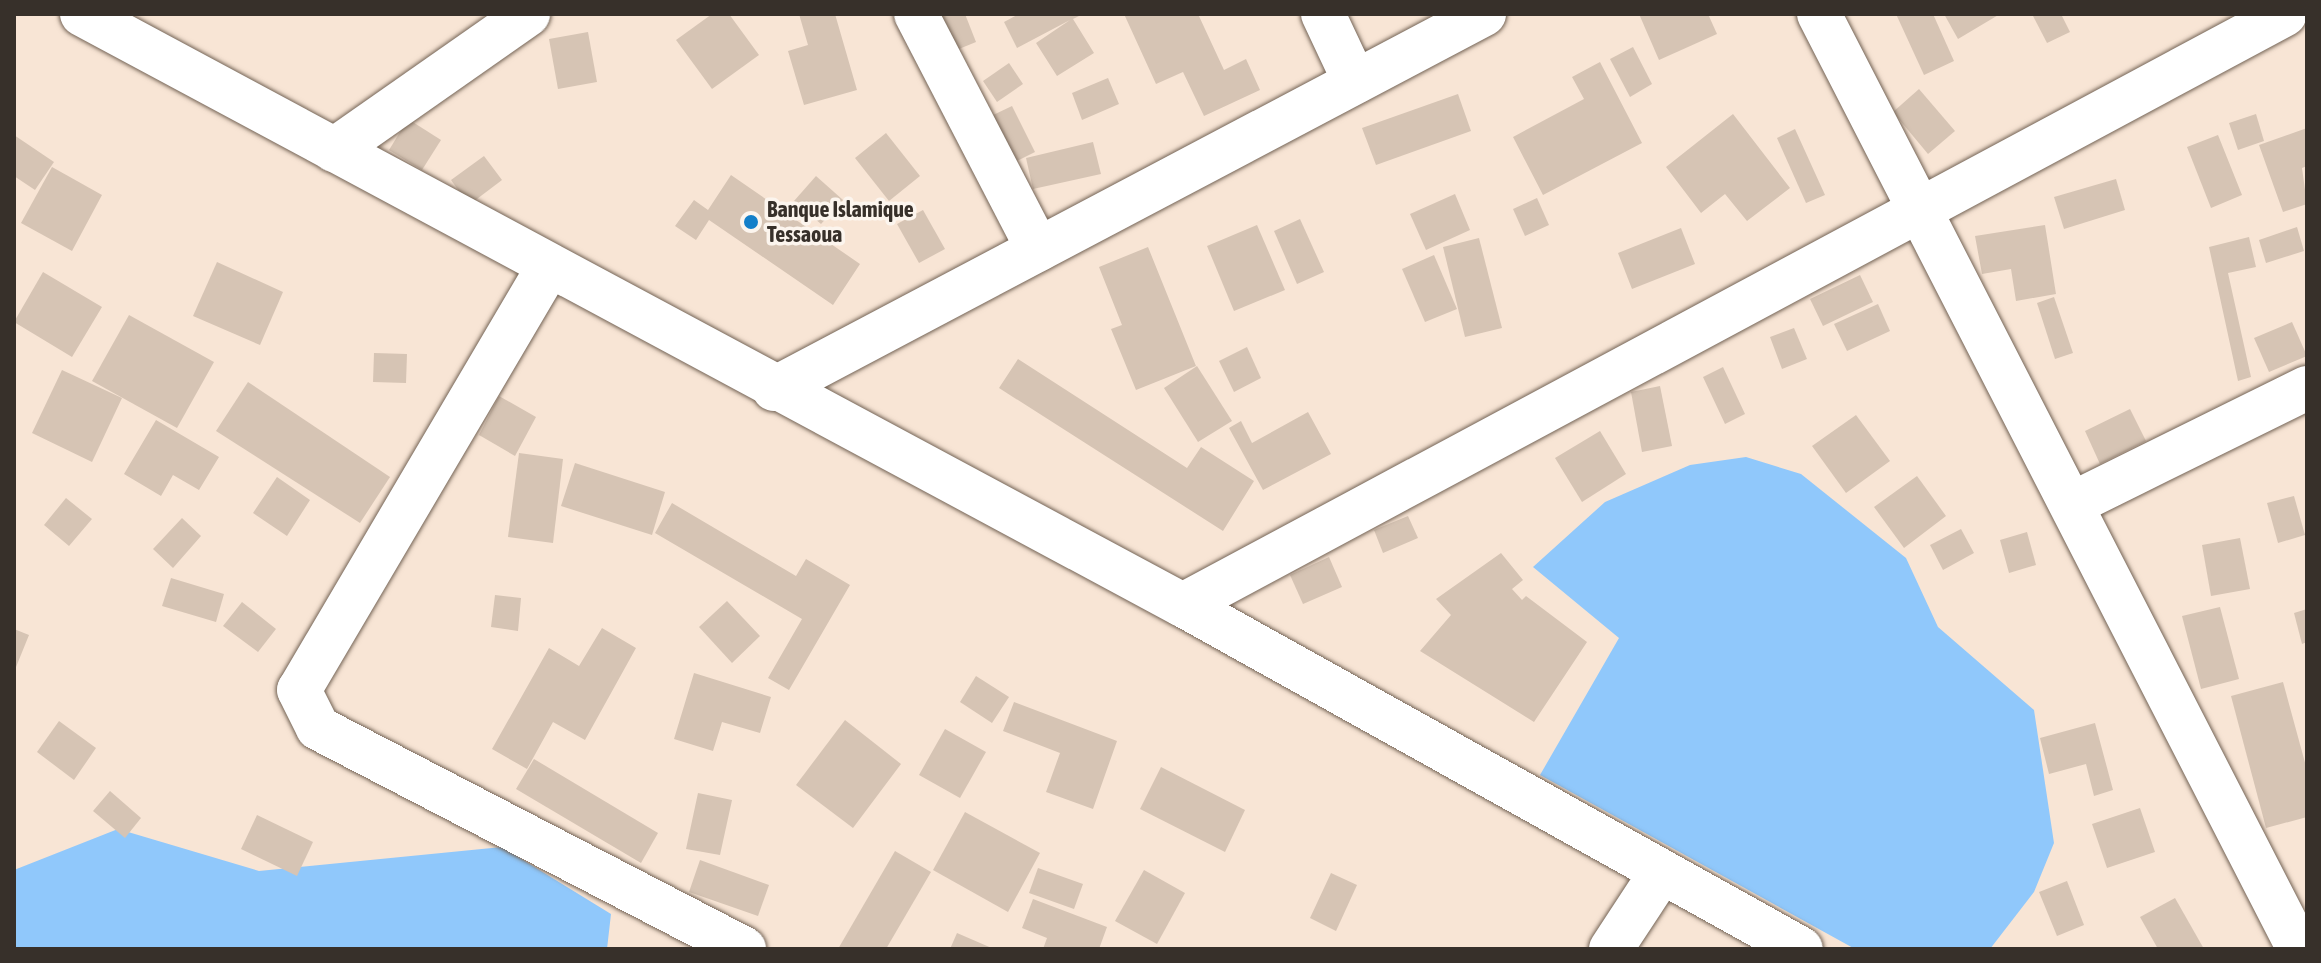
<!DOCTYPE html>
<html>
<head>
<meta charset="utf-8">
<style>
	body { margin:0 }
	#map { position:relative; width:2321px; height:963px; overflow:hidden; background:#f8e5d5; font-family:"Asap Condensed",sans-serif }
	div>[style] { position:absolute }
	.water>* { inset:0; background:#90c8fb }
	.building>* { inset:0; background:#d6c4b4 }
	.roads { filter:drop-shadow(0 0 2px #736355) drop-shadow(0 0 2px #736355) }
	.minor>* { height:44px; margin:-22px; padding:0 22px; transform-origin:22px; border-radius:22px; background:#fff }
	.highway>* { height:44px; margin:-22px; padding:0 22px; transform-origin:22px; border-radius:22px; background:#fff }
	.dots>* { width:22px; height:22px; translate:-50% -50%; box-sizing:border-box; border:4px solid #fcf5ee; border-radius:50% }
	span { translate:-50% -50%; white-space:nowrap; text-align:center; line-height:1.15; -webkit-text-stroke:7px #fcf5ee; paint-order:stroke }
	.poi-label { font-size:22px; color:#37302a; font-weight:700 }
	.left { translate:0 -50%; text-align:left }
	.frame { position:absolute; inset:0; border:16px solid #37302a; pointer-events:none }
</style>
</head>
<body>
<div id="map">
	<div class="water">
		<div style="clip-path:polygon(1746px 457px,1801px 474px,1906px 558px,1938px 627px,2034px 710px,2054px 843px,2034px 892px,1990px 949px,1855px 949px,1540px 775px,1619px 638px,1533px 567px,1605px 502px,1690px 465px)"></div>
		<div style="clip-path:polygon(118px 829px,259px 871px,502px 847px,611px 914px,607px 949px,14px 949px,14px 870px)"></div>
	</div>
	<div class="building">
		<div style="clip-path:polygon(712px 14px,729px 14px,759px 55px,712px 89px,676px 40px)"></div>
		<div style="clip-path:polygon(799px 14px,835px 14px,857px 90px,804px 105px,788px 51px,808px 45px)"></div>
		<div style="clip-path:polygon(939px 14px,965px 14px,976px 42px,954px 51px)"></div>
		<div style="clip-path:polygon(1019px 14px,1083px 14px,1073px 19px,1094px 53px,1057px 76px,1036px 43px,1070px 20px,1017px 48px,1004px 22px)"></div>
		<div style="clip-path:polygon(1124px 14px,1198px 14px,1224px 70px,1246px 59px,1260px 90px,1204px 116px,1183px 72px,1156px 84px)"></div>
		<div style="clip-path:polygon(1639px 14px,1708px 14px,1717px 34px,1659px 60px)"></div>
		<div style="clip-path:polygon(1896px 14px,1933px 14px,1954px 61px,1924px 75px)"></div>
		<div style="clip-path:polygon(1944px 14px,2000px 14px,1958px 39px)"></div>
		<div style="clip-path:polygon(2032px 14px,2061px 14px,2070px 32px,2047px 43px)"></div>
		<div style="clip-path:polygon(588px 32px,597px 82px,558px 89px,549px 39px)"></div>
		<div style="clip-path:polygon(1633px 47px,1652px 84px,1630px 97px,1610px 59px)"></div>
		<div style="clip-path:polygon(1600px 62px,1642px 143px,1543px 195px,1513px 137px,1584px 99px,1572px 77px)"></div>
		<div style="clip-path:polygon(1009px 63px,1023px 84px,997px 102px,983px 81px)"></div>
		<div style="clip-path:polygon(1108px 78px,1119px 104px,1082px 120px,1072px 93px)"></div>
		<div style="clip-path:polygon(1919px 89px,1955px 131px,1928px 154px,1893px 112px)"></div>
		<div style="clip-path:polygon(1458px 94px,1471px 131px,1376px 165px,1362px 128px)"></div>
		<div style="clip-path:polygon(1012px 106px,1035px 152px,1011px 164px,989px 117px)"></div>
		<div style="clip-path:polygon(1733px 114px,1790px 188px,1747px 221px,1725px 194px,1701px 213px,1666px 167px)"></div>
		<div style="clip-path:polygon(2256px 114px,2264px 141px,2238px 150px,2229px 123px)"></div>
		<div style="clip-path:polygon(408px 119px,441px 140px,422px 170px,389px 150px)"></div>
		<div style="clip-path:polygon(2307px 128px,2307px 166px,2302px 168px,2307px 204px,2283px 212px,2259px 145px)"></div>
		<div style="clip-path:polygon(1795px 129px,1825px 195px,1806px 203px,1777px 138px)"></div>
		<div style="clip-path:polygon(886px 133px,920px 176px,889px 201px,855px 158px)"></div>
		<div style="clip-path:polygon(14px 135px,54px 162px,35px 190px,14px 176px)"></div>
		<div style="clip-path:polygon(2218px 135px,2242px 195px,2211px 208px,2187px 147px)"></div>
		<div style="clip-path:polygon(1093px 142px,1101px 174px,1033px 189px,1026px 158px)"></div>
		<div style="clip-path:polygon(484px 156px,502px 180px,469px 205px,451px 180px)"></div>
		<div style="clip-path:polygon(52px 167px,102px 195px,72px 251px,21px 223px)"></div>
		<div style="clip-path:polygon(731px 175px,860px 264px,833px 305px,709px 220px,696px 240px,675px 226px,694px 200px,708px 210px)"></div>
		<div style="clip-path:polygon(816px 176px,843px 200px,821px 224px,794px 201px)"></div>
		<div style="clip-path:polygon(2116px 179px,2125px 210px,2064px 229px,2054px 197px)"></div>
		<div style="clip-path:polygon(1455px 194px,1470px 230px,1426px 250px,1410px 214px)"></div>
		<div style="clip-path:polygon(1537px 198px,1549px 225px,1525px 236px,1513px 209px)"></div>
		<div style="clip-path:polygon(923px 210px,945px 249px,919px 263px,897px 224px)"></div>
		<div style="clip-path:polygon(1300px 219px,1324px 272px,1297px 284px,1274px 231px)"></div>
		<div style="clip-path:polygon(1257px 225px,1285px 290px,1234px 311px,1207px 246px)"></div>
		<div style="clip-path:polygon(2045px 225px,2056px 294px,2016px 301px,2011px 269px,1982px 274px,1975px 236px)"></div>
		<div style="clip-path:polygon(2297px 227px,2304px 251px,2266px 263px,2259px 240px)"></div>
		<div style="clip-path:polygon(1681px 228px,1695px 264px,1632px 289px,1618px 253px)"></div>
		<div style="clip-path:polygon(2249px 237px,2256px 267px,2228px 273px,2251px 377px,2238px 381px,2209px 247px)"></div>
		<div style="clip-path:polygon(1479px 238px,1502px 328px,1465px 337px,1443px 247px)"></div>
		<div style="clip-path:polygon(1148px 247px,1196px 366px,1136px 390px,1111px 329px,1122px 325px,1099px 267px)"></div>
		<div style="clip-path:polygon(1434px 255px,1457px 309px,1425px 322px,1402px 269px)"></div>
		<div style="clip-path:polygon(217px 262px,283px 292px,260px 345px,193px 316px)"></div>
		<div style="clip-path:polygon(43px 272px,102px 307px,72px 357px,14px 322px)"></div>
		<div style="clip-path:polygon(1860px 275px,1873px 302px,1823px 326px,1810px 299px)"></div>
		<div style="clip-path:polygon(2054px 297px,2073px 353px,2055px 359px,2037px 303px)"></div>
		<div style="clip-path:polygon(1878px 304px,1890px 331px,1847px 351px,1834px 324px)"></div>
		<div style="clip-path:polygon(129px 315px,214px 362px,177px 428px,92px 381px)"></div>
		<div style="clip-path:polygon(2292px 322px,2307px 356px,2269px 372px,2254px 338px)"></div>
		<div style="clip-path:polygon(1794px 328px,1807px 359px,1782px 369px,1770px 337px)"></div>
		<div style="clip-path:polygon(1247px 347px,1261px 378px,1234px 392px,1219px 361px)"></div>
		<div style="clip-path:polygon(374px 353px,407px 354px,406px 383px,373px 382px)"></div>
		<div style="clip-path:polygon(1018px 359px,1187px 468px,1201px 447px,1254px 481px,1223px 531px,999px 388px)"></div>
		<div style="clip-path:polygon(1197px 366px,1232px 421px,1198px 442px,1164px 388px)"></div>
		<div style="clip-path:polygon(1723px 367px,1745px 414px,1725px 424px,1703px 377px)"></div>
		<div style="clip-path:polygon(62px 370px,122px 398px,92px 462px,32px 433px)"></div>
		<div style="clip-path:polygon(248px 382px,390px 477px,360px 523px,216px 431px)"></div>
		<div style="clip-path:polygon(1660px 386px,1672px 446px,1642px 452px,1631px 392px)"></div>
		<div style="clip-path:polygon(499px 396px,536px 417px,515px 456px,479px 435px)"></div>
		<div style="clip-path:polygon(2130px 409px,2146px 441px,2100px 464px,2085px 431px)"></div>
		<div style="clip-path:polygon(1308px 412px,1331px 454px,1263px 490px,1229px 428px,1241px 421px,1252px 443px)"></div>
		<div style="clip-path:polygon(1856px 415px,1890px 461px,1846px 493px,1812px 446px)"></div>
		<div style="clip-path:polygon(156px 420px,219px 457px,199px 490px,173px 475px,161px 496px,124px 474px)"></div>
		<div style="clip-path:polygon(1600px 431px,1626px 474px,1582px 502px,1555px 458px)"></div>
		<div style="clip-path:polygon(519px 453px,563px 459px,553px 543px,508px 537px)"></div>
		<div style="clip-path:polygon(575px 463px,665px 492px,652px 535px,561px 506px)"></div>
		<div style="clip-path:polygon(1917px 476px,1946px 516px,1904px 548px,1874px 507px)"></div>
		<div style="clip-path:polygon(277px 477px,310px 500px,287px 536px,253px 513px)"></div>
		<div style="clip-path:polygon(2294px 496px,2305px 535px,2278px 543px,2267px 503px)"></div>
		<div style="clip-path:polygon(66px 498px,92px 519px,69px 546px,44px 525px)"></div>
		<div style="clip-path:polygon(672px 503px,796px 576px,806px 559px,850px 585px,789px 690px,768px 678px,802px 619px,655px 533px)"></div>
		<div style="clip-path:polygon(1408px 516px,1418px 538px,1383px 553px,1374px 530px)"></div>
		<div style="clip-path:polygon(182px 518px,201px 536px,173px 568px,153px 549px)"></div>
		<div style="clip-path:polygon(1961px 529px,1974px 553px,1943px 570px,1930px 545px)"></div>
		<div style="clip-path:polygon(2027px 532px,2036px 565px,2009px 573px,2000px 540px)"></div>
		<div style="clip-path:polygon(2240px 538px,2250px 589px,2211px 596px,2202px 545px)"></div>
		<div style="clip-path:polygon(1501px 553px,1523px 580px,1512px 589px,1522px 600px,1526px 596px,1587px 642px,1534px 722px,1420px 651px,1451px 615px,1436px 599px)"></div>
		<div style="clip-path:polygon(1329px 557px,1342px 587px,1303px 604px,1290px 575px)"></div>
		<div style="clip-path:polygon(171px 578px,224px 594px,216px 622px,162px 606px)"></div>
		<div style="clip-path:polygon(495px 595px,521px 598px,518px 631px,491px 627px)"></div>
		<div style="clip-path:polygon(727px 601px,760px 636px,732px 663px,699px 627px)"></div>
		<div style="clip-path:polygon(242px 602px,276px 629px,258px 652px,223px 626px)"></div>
		<div style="clip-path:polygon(2220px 607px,2239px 679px,2201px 689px,2182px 616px)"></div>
		<div style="clip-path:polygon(2307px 609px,2307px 642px,2302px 644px,2294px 613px)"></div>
		<div style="clip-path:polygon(602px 628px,636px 648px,585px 740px,553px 722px,527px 769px,492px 749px,549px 648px,579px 666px)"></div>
		<div style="clip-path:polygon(14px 629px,29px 635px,14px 672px)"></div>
		<div style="clip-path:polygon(694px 673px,771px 697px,760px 733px,722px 722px,713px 751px,674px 739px)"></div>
		<div style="clip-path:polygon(976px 676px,1009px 697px,992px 723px,960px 702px)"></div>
		<div style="clip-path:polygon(2283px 682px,2307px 770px,2307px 817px,2266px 828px,2231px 696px)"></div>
		<div style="clip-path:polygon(1014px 702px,1117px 741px,1093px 809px,1046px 792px,1060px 753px,1003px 731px)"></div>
		<div style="clip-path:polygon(845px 720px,901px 764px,853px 828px,796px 785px)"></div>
		<div style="clip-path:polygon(59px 721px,96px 748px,74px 780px,37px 752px)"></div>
		<div style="clip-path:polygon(2095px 723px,2113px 790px,2094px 796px,2086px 764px,2049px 774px,2040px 738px)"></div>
		<div style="clip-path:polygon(945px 729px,986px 752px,960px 798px,919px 775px)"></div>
		<div style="clip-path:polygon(534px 759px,658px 833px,641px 863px,516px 789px)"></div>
		<div style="clip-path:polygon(1161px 767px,1245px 810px,1225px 852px,1140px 809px)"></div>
		<div style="clip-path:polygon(110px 791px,141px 818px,125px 838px,93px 811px)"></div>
		<div style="clip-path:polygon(698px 793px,732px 800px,720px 855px,686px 849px)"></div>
		<div style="clip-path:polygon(2140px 808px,2155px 852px,2107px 868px,2092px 824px)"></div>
		<div style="clip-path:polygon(965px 812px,1040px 853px,1008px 912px,933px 870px)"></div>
		<div style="clip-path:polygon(257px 815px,313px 842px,297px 876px,241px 849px)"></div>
		<div style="clip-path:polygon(895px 851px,931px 872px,886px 949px,838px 949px)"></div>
		<div style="clip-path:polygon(700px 860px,769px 885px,758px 916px,689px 892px)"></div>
		<div style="clip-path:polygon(1038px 868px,1083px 884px,1074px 909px,1029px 893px)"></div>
		<div style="clip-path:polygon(1144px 870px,1185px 893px,1157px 944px,1115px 921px)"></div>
		<div style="clip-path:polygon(1331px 873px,1357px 885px,1336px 931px,1310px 918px)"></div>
		<div style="clip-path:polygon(2067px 881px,2084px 925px,2057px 936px,2039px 892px)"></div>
		<div style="clip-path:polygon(2175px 898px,2204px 949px,2158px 949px,2140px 917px)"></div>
		<div style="clip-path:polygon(1033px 899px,1107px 927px,1099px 949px,1043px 949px,1047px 938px,1022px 928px)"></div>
		<div style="clip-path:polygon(957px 933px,994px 949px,950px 949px)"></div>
	</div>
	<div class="roads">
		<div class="minor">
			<div style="left:916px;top:14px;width:265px;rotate:62.6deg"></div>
			<div style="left:1323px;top:14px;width:75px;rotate:64.8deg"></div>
			<div style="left:1819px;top:14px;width:1051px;rotate:62.83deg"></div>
			<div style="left:334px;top:150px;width:237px;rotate:-35deg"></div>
			<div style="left:549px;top:266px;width:492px;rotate:120.5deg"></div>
			<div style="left:299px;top:690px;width:42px;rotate:63.4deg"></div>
			<div style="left:318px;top:728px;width:480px;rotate:27.4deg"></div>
			<div style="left:774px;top:389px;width:803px;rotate:-27.84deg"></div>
			<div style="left:2072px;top:504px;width:262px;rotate:-26.3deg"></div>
			<div style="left:1183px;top:605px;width:1250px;rotate:-28.2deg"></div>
			<div style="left:1611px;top:949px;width:91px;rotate:-56.7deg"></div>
		</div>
		<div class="highway">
			<div style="left:82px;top:14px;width:1250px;rotate:28.23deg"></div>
			<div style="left:1183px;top:605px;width:707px;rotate:29.1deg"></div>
		</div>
	</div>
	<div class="dots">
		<div style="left:751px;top:222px;background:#137fc9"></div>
	</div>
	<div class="poi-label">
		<span class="left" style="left:767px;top:222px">Banque Islamique<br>Tessaoua</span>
	</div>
	<div class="frame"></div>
</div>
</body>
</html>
